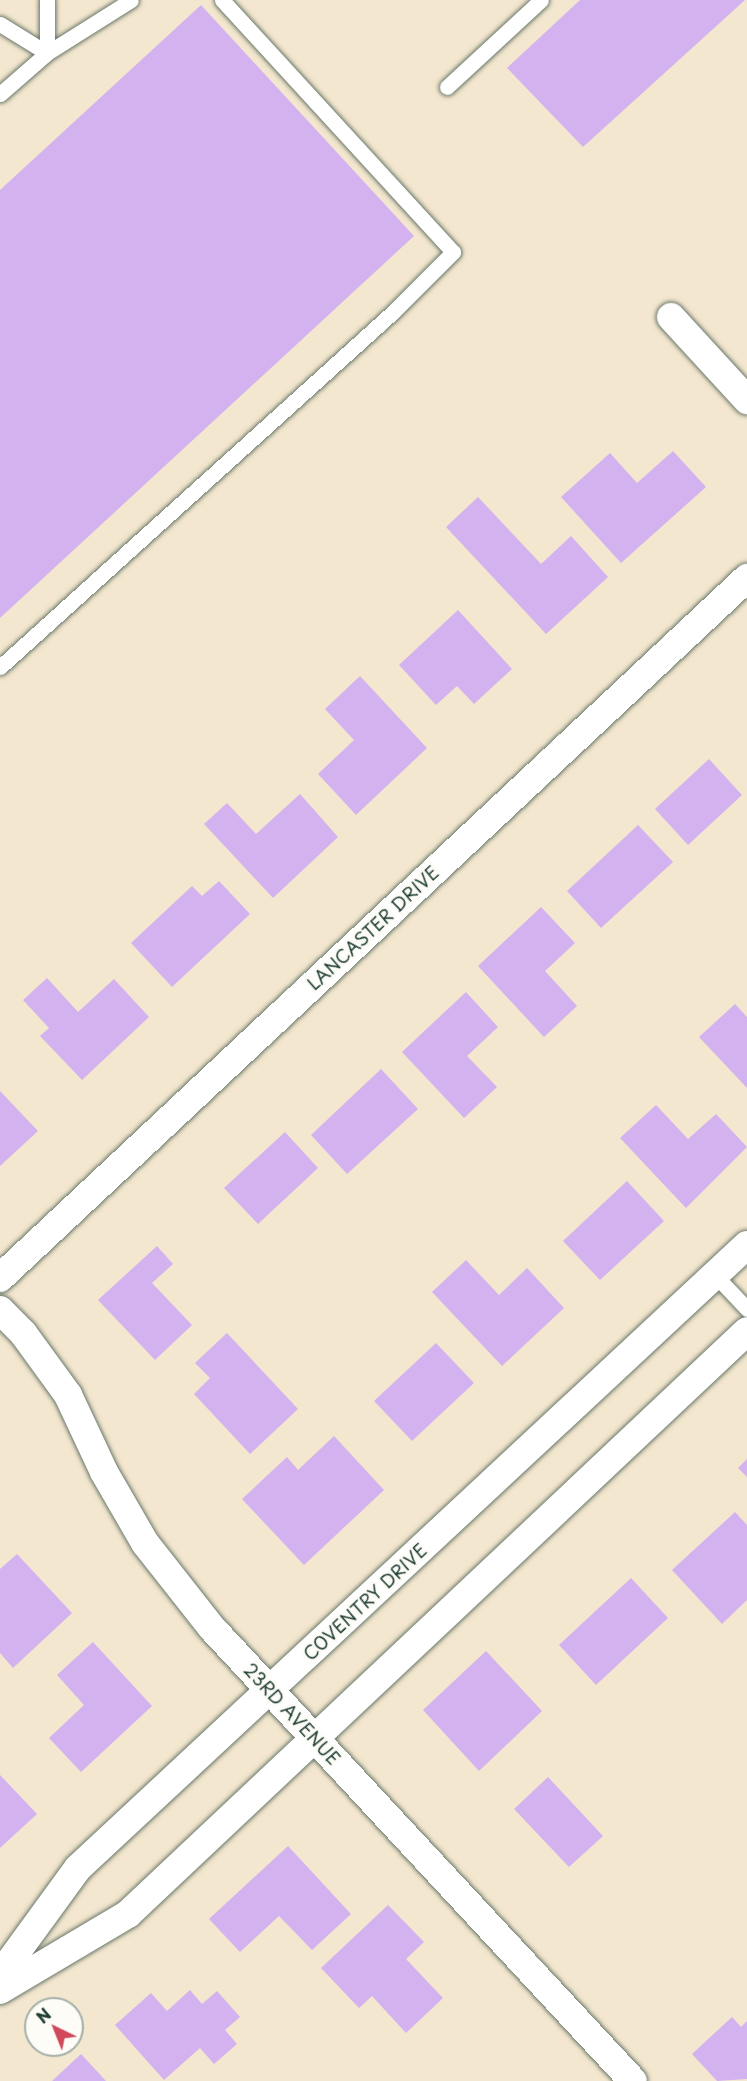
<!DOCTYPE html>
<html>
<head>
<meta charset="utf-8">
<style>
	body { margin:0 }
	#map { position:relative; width:747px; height:2081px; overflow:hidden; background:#f4e7cf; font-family:"Playpen Sans",sans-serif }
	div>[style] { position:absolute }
	.building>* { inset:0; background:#d3b2ef }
	.roads { filter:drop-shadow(0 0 2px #6a786a) drop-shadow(0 0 2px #6a786a) }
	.lane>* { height:15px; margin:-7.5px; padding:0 7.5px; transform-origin:7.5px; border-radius:7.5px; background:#fff }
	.street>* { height:28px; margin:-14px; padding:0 14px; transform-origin:14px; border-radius:14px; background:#fff }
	span { translate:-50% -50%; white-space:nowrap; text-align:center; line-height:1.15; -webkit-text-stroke:6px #fdfcf7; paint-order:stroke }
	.street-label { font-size:18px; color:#1f3d34 }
	.north { position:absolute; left:24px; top:1997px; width:60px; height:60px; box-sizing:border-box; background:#fdfcf7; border:2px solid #a4b0a9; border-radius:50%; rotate:317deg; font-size:16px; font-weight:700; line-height:24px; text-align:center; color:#1f3d34 }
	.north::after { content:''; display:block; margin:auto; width:21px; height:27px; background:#d1495b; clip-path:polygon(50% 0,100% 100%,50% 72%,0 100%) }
</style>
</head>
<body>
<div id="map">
	<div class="building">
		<div style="clip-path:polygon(580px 0,745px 0,583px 147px,507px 68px)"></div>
		<div style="clip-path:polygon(201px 5px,414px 236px,0 618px,0 190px)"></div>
		<div style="clip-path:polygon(673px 451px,706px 487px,621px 563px,561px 497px,610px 453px,637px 483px)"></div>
		<div style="clip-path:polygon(478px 497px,541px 564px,571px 536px,608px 577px,546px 634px,446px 527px)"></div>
		<div style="clip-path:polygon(458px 610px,512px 669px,474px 704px,457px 686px,436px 705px,399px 665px)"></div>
		<div style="clip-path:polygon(360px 676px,427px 748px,356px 815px,318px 774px,354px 740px,325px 709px)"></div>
		<div style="clip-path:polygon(709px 759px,742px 795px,688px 845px,655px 809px)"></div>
		<div style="clip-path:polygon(300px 794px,338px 837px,273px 898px,204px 824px,227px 803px,256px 834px)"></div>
		<div style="clip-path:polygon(638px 825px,673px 862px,601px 928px,567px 891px)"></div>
		<div style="clip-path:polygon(219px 881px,250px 914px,172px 987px,131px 943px,192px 886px,202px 896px)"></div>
		<div style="clip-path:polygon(541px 907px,575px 943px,545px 971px,577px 1006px,544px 1037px,478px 966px)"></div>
		<div style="clip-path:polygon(47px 978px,78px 1012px,114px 979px,149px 1017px,82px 1080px,40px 1036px,49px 1028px,23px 1000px)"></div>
		<div style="clip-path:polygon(466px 992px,498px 1027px,467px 1056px,497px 1087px,464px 1118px,402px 1052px)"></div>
		<div style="clip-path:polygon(735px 1004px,747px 1017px,747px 1088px,699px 1037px)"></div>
		<div style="clip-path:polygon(381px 1069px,418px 1109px,347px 1174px,311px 1135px)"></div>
		<div style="clip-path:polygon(0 1091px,38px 1131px,0 1166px)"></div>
		<div style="clip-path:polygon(656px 1105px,688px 1139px,716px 1114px,747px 1147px,686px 1208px,620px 1138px)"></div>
		<div style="clip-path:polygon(285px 1132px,318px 1168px,258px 1224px,224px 1188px)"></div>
		<div style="clip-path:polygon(627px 1181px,664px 1221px,600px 1280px,563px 1241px)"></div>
		<div style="clip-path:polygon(157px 1246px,173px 1264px,152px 1283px,192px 1325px,155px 1360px,98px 1300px)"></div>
		<div style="clip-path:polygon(466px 1260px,499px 1295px,527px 1268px,564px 1308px,502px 1366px,432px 1292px)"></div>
		<div style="clip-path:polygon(227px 1333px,298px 1409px,250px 1454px,194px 1394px,210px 1378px,195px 1363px)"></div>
		<div style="clip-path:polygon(436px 1343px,474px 1383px,412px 1441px,374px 1401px)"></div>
		<div style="clip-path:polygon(334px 1436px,384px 1490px,304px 1565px,242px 1499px,287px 1457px,298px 1470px)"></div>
		<div style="clip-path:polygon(747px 1459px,747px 1477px,738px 1468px)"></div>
		<div style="clip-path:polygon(735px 1512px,747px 1525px,747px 1600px,722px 1624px,672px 1570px)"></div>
		<div style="clip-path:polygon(17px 1554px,72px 1613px,13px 1668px,0 1653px,0 1569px)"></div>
		<div style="clip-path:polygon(631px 1578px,668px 1618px,596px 1685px,559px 1645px)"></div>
		<div style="clip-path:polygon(93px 1642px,152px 1706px,81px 1772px,49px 1738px,84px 1705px,57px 1675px)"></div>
		<div style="clip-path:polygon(486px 1651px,542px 1711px,479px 1771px,423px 1710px)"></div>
		<div style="clip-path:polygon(0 1775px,37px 1814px,0 1848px)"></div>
		<div style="clip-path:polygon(548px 1777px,603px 1836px,569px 1867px,514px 1809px)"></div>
		<div style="clip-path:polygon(288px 1846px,351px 1914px,312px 1950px,279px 1916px,240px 1952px,209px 1919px)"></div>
		<div style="clip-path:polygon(388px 1905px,424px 1942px,406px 1959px,443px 1998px,406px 2033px,372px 1996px,359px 2008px,321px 1968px)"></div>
		<div style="clip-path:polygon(190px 1990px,202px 2004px,217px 1991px,240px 2017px,225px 2030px,237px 2044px,214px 2064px,200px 2048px,164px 2080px,115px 2025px,151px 1993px,167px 2011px)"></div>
		<div style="clip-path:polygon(732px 2017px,741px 2027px,747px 2021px,747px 2079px,717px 2081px,692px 2054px)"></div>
		<div style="clip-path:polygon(81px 2054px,106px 2081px,52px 2081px)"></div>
	</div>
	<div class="roads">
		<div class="lane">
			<div style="left:0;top:24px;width:55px;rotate:31.7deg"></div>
			<div style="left:47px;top:53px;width:53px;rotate:-90deg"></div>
			<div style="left:447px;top:87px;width:128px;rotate:-42.8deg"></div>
			<div style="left:0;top:94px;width:62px;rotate:-41.1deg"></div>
			<div style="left:47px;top:53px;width:99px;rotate:-32.2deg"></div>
			<div style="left:0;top:667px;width:530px;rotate:-42.09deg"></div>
			<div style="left:393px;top:312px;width:85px;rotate:-45deg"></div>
			<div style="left:453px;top:252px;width:342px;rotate:-132.5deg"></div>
			<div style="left:715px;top:1275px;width:47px;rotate:46.7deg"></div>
		</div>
		<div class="street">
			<div style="left:671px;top:317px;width:113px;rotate:47.5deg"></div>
			<div style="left:0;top:1278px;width:1024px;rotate:-43.14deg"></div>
			<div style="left:0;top:1310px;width:33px;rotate:45deg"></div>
			<div style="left:23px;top:1333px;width:77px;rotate:54deg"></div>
			<div style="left:68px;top:1395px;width:85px;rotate:64.9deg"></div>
			<div style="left:104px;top:1472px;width:82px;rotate:60deg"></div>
			<div style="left:145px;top:1543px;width:108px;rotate:51.8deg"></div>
			<div style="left:212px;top:1628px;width:618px;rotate:47.1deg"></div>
			<div style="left:0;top:1975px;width:132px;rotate:-53.9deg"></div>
			<div style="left:78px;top:1868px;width:914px;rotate:-42.96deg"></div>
			<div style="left:0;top:1990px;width:149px;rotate:-30.7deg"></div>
			<div style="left:128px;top:1914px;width:850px;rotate:-43.28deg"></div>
		</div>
	</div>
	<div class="street-label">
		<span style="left:373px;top:928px;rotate:-43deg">LANCASTER DRIVE</span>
		<span style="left:365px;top:1602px;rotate:-43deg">COVENTRY DRIVE</span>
		<span style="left:292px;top:1714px;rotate:47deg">23RD AVENUE</span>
	</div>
	<div class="north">N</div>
</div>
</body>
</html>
